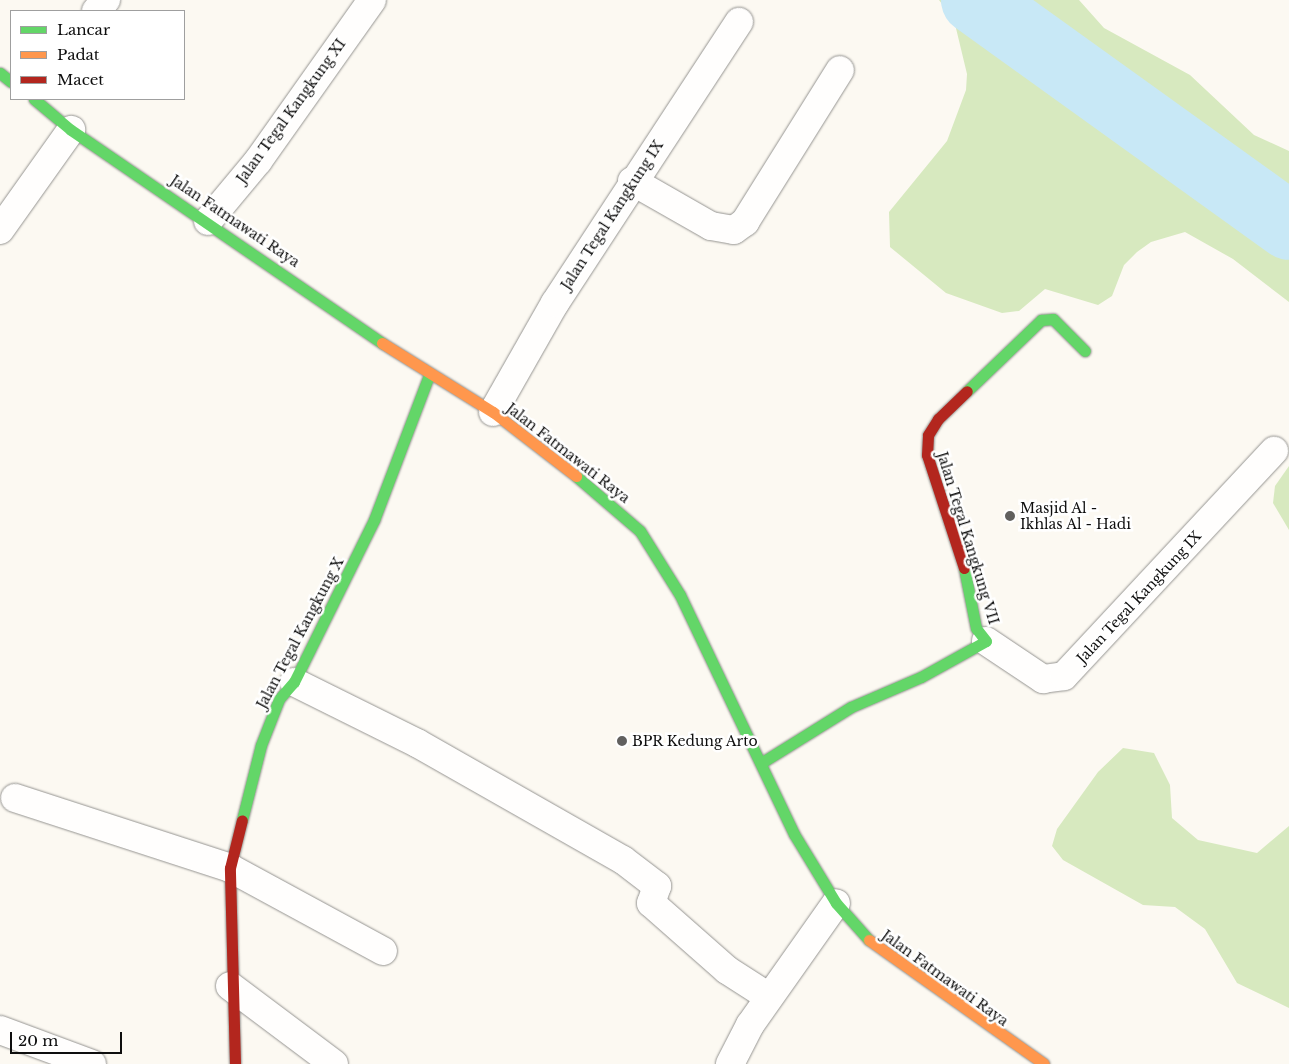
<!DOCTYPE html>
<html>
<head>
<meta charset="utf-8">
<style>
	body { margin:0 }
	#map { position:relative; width:1289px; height:1064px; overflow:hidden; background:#fcf9f2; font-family:"Libre Baskerville",serif }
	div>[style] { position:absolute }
	.forest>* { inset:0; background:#d7e9bf }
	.river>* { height:68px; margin:-34px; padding:0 34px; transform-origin:34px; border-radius:34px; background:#c8e8f6 }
	.roads { filter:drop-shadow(0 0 1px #959491) drop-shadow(0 0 1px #959491) }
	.street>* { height:28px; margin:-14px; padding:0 14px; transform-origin:14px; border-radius:14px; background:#fffefd }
	.fast>* { height:11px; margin:-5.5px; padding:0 5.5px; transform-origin:5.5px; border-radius:5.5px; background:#63d668 }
	.slow>* { height:11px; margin:-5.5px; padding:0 5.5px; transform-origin:5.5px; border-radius:5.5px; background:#ff974d }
	.jam>* { height:11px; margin:-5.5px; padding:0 5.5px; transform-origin:5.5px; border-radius:5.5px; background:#b3261e }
	.dots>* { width:14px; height:14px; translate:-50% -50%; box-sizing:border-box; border:2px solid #fff; border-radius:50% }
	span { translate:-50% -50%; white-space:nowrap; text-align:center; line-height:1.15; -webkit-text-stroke:5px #fff; paint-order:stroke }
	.street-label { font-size:14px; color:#0e0e0e }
	.poi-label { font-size:14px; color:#0e0e0e }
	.left { translate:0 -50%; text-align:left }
	.legend { position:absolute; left:10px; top:10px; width:175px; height:90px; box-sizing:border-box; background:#fff; border:1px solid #9f9f9f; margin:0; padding:6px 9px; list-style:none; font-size:15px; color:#0e0e0e }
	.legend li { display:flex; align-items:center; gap:10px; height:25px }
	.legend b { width:25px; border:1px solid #9f9f9f }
	.scale { position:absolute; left:10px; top:1032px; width:112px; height:22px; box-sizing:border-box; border:2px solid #0e0e0e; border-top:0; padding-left:6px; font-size:15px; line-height:18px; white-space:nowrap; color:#0e0e0e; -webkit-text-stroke:4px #fff; paint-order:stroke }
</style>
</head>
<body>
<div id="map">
	<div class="forest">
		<div style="clip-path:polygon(939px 0,1079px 0,1104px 28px,1190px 75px,1254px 135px,1289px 151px,1289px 302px,1233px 259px,1185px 232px,1151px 242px,1137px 252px,1124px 265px,1112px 296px,1098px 305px,1045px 289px,1019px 311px,1002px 313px,946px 293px,890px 247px,889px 212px,947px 141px,966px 90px,967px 74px,954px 20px)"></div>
		<div style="clip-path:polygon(1289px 466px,1289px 530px,1273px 503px,1275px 486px)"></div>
		<div style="clip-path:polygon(1123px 748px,1154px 753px,1170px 785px,1172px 818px,1198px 840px,1257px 853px,1289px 826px,1289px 1008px,1237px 983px,1205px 929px,1175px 907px,1143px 905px,1063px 860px,1052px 846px,1057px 829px,1098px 772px)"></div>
	</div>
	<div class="river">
		<div style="left:975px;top:0;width:387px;rotate:35.7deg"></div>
	</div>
	<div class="roads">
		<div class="street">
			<div style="left:96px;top:11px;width:15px;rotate:-48deg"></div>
			<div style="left:632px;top:181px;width:91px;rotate:29.7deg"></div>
			<div style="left:711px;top:226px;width:23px;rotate:10deg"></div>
			<div style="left:734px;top:230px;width:14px;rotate:-36deg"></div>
			<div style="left:745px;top:222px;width:179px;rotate:-58deg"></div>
			<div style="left:208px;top:221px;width:78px;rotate:-50.2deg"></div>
			<div style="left:258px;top:161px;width:197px;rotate:-54.7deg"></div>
			<div style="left:0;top:230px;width:123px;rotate:-54.6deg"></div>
			<div style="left:493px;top:412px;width:125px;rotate:-60.4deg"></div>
			<div style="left:555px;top:303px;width:336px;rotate:-56.8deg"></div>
			<div style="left:986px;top:641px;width:69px;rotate:33.7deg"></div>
			<div style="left:1043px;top:679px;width:21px;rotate:-8deg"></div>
			<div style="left:1064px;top:676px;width:308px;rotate:-47deg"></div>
			<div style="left:294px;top:682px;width:137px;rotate:26.4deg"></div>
			<div style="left:417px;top:743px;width:237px;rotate:29.6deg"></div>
			<div style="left:623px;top:860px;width:43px;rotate:37.4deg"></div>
			<div style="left:657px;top:886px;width:18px;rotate:109deg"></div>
			<div style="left:651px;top:903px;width:101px;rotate:41.4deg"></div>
			<div style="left:727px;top:970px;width:50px;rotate:32.7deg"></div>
			<div style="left:15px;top:798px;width:226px;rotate:18deg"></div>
			<div style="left:230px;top:868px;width:174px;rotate:28.5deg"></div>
			<div style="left:230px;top:986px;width:130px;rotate:36.9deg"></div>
			<div style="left:0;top:1030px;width:98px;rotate:20.3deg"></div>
			<div style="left:730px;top:1064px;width:44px;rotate:-62.9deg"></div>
			<div style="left:750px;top:1025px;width:149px;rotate:-54.8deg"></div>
		</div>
		<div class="fast">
			<div style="left:0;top:73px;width:14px;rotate:39deg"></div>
			<div style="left:34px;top:99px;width:48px;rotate:40deg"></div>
			<div style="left:71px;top:130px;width:377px;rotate:34.4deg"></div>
			<div style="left:967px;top:391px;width:103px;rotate:-43.8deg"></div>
			<div style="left:1041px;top:320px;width:12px;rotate:-5deg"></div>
			<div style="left:1053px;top:319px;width:45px;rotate:45deg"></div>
			<div style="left:576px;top:476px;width:84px;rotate:40.7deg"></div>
			<div style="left:640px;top:531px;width:75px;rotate:58deg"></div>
			<div style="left:680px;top:595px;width:265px;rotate:64.5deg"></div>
			<div style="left:794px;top:834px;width:81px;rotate:58.7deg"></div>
			<div style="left:836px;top:903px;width:50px;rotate:48.3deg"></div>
			<div style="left:761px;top:763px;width:106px;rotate:-31.9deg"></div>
			<div style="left:851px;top:707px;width:76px;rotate:-23.2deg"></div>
			<div style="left:921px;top:677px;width:74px;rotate:-29deg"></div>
			<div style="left:986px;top:641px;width:16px;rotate:-128deg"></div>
			<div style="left:976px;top:628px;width:61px;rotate:-101.3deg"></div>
			<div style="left:242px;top:820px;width:77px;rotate:-75.8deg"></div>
			<div style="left:261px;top:745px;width:49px;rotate:-68.6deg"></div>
			<div style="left:279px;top:699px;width:23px;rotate:-49deg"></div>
			<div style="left:294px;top:682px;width:181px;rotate:-63.7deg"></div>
			<div style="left:374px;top:520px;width:155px;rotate:-69.2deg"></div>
		</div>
		<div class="slow">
			<div style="left:382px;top:343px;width:131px;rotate:31.9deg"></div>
			<div style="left:493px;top:412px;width:105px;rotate:37.6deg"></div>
			<div style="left:869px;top:940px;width:214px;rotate:35.3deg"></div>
		</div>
		<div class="jam">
			<div style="left:964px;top:568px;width:119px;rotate:-108.1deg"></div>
			<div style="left:927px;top:455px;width:20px;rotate:-87deg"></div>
			<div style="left:928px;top:435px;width:19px;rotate:-58deg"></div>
			<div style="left:938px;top:419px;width:40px;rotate:-44deg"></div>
			<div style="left:235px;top:1064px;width:196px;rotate:-91.5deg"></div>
			<div style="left:230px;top:868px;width:49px;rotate:-76deg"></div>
		</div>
	</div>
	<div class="dots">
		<div style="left:1010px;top:516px;background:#61605e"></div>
		<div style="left:622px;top:741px;background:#61605e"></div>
	</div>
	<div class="street-label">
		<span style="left:291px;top:111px;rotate:-54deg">Jalan Tegal Kangkung XI</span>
		<span style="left:612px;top:215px;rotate:-57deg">Jalan Tegal Kangkung IX</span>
		<span style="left:235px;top:221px;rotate:34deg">Jalan Fatmawati Raya</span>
		<span style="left:568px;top:453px;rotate:38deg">Jalan Fatmawati Raya</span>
		<span style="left:968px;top:538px;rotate:73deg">Jalan Tegal Kangkung VII</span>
		<span style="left:1139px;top:597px;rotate:-47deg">Jalan Tegal Kangkung IX</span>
		<span style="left:300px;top:633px;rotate:-62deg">Jalan Tegal Kangkung X</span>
		<span style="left:945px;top:978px;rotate:36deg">Jalan Fatmawati Raya</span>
	</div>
	<div class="poi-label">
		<span class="left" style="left:1020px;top:516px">Masjid Al -<br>Ikhlas Al - Hadi</span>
		<span class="left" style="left:632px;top:741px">BPR Kedung Arto</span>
	</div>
	<ul class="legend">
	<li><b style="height:6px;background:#63d668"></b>Lancar</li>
	<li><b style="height:6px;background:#ff974d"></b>Padat</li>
	<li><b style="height:6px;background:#b3261e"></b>Macet</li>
	</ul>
	<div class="scale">20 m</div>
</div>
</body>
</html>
